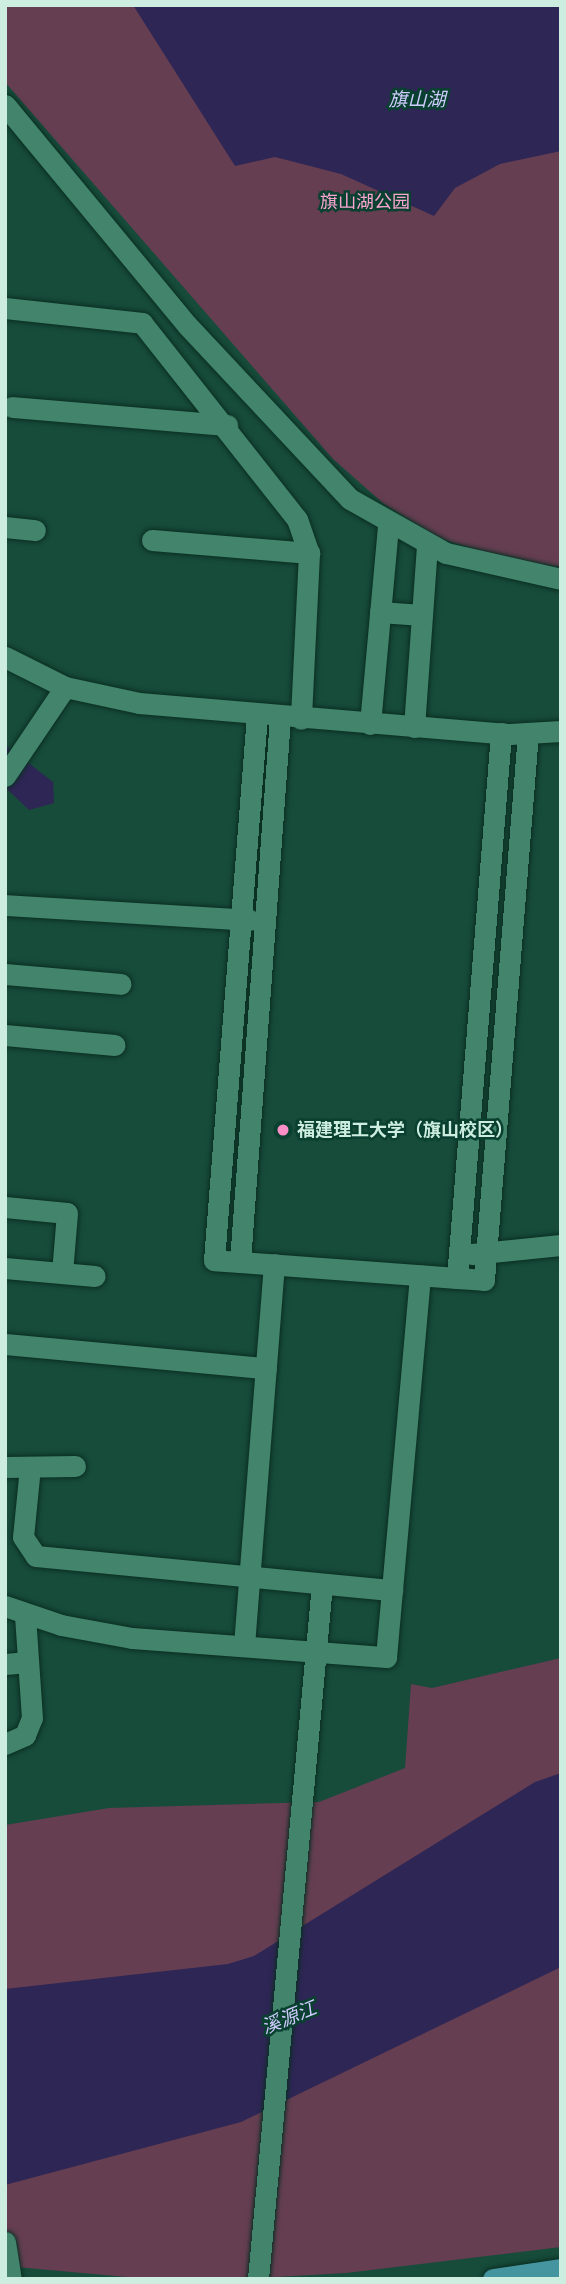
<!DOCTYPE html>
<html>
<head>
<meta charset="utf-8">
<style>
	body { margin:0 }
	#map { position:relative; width:566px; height:2284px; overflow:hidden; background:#174b3a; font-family:Quicksand,"Noto Sans SC",sans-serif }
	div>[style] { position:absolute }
	.green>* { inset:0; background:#653e52 }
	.water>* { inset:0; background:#2e2655 }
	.roads { filter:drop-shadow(0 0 2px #0a2e22) drop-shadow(0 0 2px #0a2e22) }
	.minor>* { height:21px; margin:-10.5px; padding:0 10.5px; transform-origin:10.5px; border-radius:10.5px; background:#42846c }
	.major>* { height:21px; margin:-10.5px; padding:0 10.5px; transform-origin:10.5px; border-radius:10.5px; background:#4595a1 }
	.dots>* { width:19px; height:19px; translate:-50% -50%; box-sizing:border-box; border:4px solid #094030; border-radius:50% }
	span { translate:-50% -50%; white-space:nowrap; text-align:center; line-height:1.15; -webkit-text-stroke:5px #094030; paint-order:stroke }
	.park-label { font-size:18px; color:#faa5d0 }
	.poi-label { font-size:18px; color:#cceddf; font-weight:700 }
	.left { translate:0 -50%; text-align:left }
	.water-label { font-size:19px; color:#cecbfc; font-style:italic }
	.frame { position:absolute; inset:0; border:7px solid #cceddf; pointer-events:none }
</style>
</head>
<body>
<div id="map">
	<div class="green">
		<div style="clip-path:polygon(5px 5px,561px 5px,561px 567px,509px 560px,439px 538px,384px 504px,333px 459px,5px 82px)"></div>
		<div style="clip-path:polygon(561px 1658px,561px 2247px,346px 2273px,241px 2279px,149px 2279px,5px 2266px,5px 1825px,109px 1808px,319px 1802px,405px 1768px,411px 1684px,432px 1688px)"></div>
	</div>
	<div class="water">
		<div style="clip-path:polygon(133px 5px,561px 5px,561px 151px,500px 164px,455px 188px,434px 216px,341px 174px,275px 157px,235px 166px)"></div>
		<div style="clip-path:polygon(5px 745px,53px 782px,54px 803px,29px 810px,5px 787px)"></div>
		<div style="clip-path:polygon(561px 1773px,561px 1967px,241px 2122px,5px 2185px,5px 1989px,228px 1964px,254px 1956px,535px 1782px)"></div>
	</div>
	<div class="roads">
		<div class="minor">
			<div style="left:5px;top:105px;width:286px;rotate:50.4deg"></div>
			<div style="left:187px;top:325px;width:238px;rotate:46.9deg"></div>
			<div style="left:350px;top:499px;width:110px;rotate:29.4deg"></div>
			<div style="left:446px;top:553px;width:118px;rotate:12.7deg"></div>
			<div style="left:5px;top:308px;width:138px;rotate:6.2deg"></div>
			<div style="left:142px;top:323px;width:250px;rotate:51.7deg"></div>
			<div style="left:297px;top:519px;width:36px;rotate:71deg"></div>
			<div style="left:309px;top:553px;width:166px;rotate:92.8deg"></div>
			<div style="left:12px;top:407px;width:216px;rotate:4.8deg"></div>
			<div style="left:5px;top:527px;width:30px;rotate:6deg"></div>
			<div style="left:152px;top:540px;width:158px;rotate:4.7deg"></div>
			<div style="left:380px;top:612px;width:42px;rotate:4.1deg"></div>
			<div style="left:5px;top:657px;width:67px;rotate:26.6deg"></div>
			<div style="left:65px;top:687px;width:76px;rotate:12.2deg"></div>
			<div style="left:139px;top:703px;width:372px;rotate:4.8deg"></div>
			<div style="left:510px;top:734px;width:51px;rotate:-3.4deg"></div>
			<div style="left:280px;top:718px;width:545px;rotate:94.21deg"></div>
			<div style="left:240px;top:1262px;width:218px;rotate:4.2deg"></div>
			<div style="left:457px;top:1278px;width:27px;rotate:4deg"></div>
			<div style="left:484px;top:1280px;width:549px;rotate:-85.4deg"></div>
			<div style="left:370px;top:724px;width:200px;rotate:-84.8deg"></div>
			<div style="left:414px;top:727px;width:182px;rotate:-85.9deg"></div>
			<div style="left:5px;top:776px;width:107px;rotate:-56deg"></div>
			<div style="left:5px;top:905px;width:245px;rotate:3.5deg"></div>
			<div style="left:5px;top:974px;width:116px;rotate:4.9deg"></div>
			<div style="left:5px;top:1035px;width:110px;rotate:5.2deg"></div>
			<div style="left:5px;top:1207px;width:62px;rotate:5.5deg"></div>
			<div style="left:67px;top:1213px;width:59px;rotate:94.8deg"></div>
			<div style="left:472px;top:1254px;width:89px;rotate:-5.8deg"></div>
			<div style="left:240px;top:1262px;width:26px;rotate:-176deg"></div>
			<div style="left:214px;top:1260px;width:547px;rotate:-85.49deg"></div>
			<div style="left:5px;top:1268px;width:90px;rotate:5.1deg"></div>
			<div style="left:457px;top:1278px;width:547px;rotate:-85.38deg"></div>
			<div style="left:5px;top:1344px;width:262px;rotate:5.3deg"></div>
			<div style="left:5px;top:1467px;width:70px;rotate:-0.8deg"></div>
			<div style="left:30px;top:1467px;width:70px;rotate:95.7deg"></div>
			<div style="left:23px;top:1537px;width:23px;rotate:56deg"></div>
			<div style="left:36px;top:1556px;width:358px;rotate:5.5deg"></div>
			<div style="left:5px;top:1606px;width:59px;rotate:18.7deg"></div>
			<div style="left:61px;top:1625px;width:72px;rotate:10.4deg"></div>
			<div style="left:132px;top:1638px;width:255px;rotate:4.3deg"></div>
			<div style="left:386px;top:1657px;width:383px;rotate:-84.9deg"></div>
			<div style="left:244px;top:1645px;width:382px;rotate:-85.5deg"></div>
			<div style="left:5px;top:1664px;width:23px;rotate:-5deg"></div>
			<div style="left:5px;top:1744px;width:22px;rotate:-24deg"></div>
			<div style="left:25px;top:1735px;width:18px;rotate:-68deg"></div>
			<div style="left:32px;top:1718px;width:104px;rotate:-93.9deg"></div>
			<div style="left:5px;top:2242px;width:37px;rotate:81deg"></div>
			<div style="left:258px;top:2279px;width:698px;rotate:-84.74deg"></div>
		</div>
		<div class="major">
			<div style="left:493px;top:2279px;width:69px;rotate:-8.4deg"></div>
		</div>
	</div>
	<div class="dots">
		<div style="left:283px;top:1130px;background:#fa8fc8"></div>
	</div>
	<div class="park-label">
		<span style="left:365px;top:202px">旗山湖公园</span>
	</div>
	<div class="poi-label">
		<span class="left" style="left:297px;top:1130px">福建理工大学（旗山校区）</span>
	</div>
	<div class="water-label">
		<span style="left:417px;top:100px">旗山湖</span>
		<span style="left:289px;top:2018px;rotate:-22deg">溪源江</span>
	</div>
	<div class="frame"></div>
</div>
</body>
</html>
